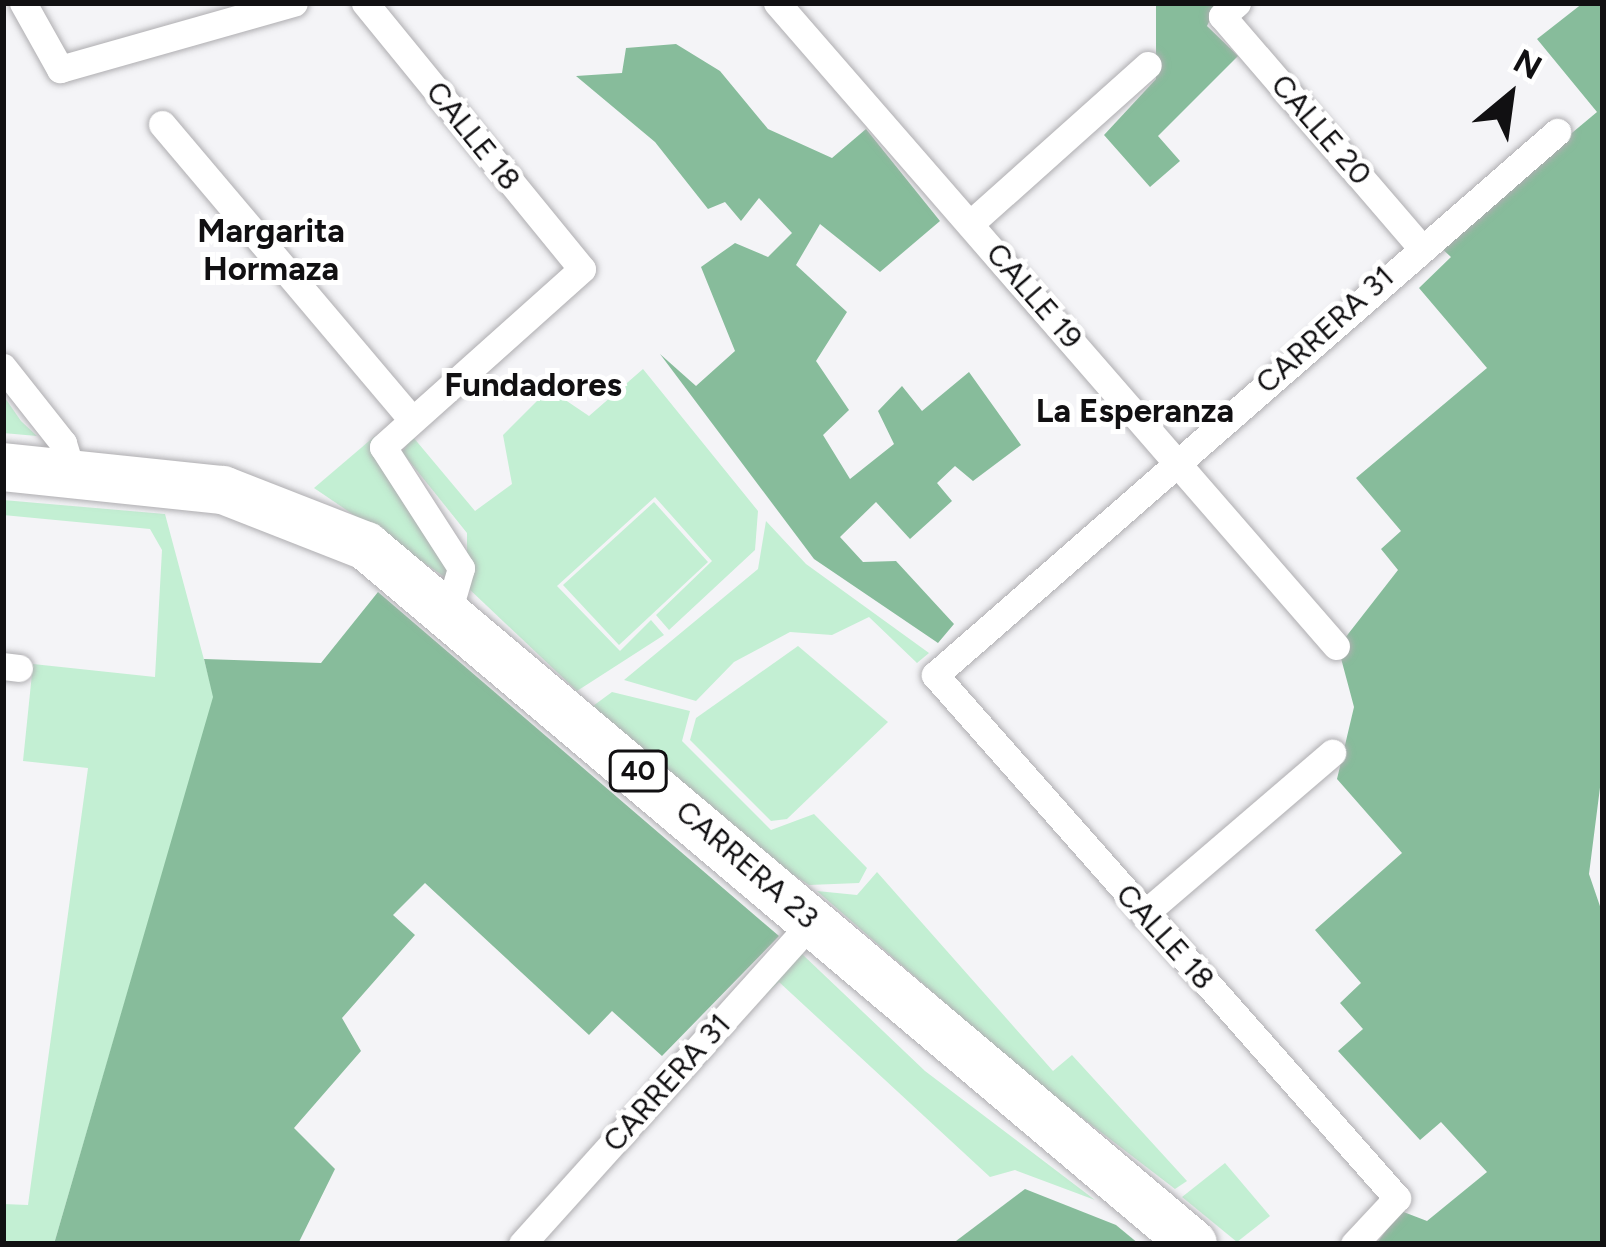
<!DOCTYPE html>
<html>
<head>
<meta charset="utf-8">
<style>
	body { margin:0 }
	#map { position:relative; width:1606px; height:1247px; overflow:hidden; background:#f4f4f7; font-family:Figtree,sans-serif }
	div>[style] { position:absolute }
	.green>* { inset:0; background:#c3efd3 }
	.forest>* { inset:0; background:#87bc9b }
	.roads { filter:drop-shadow(0 0 3px #afaeb1) drop-shadow(0 0 3px #afaeb1) }
	.street>* { height:27px; margin:-13.5px; padding:0 13.5px; transform-origin:13.5px; border-radius:13.5px; background:#fff }
	.highway>* { height:48px; margin:-24px; padding:0 24px; transform-origin:24px; border-radius:24px; background:#fff }
	span { translate:-50% -50%; white-space:nowrap; text-align:center; line-height:1.15; -webkit-text-stroke:10px #fff; paint-order:stroke }
	.shield-label span { padding:3px 9px; background:#fff; border:3px solid; border-radius:9px; -webkit-text-stroke-width:0 }
	.shield-label { font-size:27px; color:#111012; font-weight:700 }
	.street-label { font-size:30px; color:#111012 }
	.neighbourhood-label { font-size:33px; color:#111012; font-weight:700 }
	.frame { position:absolute; inset:0; border:6px solid #111012; pointer-events:none }
	.north { position:absolute; left:1450px; top:36px; width:120px; height:120px; -webkit-text-stroke:9px #fff; paint-order:stroke; rotate:29deg; font-size:33px; font-weight:700; line-height:48px; text-align:center; color:#111012 }
	.north::after { content:''; display:block; margin:auto; width:42px; height:54px; background:#111012; clip-path:polygon(50% 0,100% 100%,50% 72%,0 100%) }
</style>
</head>
<body>
<div id="map">
	<div class="green">
		<div style="clip-path:polygon(643px 369px,758px 511px,755px 550px,669px 630px,656px 615px,712px 561px,655px 497px,557px 586px,620px 651px,651px 620px,664px 635px,577px 691px,467px 587px,467px 533px,402px 452px,413px 437px,475px 511px,512px 484px,503px 435px,549px 389px,589px 416px)"></div>
		<div style="clip-path:polygon(3px 395px,21px 421px,37px 436px,3px 433px)"></div>
		<div style="clip-path:polygon(375px 436px,455px 584px,314px 488px)"></div>
		<div style="clip-path:polygon(3px 500px,165px 514px,214px 697px,54px 1244px,3px 1244px,3px 1204px,28px 1205px,88px 768px,23px 761px,33px 664px,155px 677px,162px 550px,150px 529px,3px 515px)"></div>
		<div style="clip-path:polygon(654px 502px,708px 562px,619px 645px,563px 585px)"></div>
		<div style="clip-path:polygon(766px 521px,806px 564px,929px 653px,917px 663px,869px 617px,832px 635px,790px 632px,734px 662px,696px 701px,624px 680px,758px 569px)"></div>
		<div style="clip-path:polygon(798px 646px,888px 722px,787px 819px,771px 821px,690px 740px,696px 718px)"></div>
		<div style="clip-path:polygon(612px 692px,690px 711px,682px 741px,771px 830px,814px 814px,867px 868px,859px 883px,809px 885px,791px 873px,593px 706px)"></div>
		<div style="clip-path:polygon(877px 872px,1053px 1071px,1072px 1055px,1187px 1181px,1175px 1189px,1037px 1083px,817px 891px,857px 895px)"></div>
		<div style="clip-path:polygon(801px 953px,925px 1071px,1095px 1200px,1015px 1170px,990px 1177px,779px 982px,737px 1022px)"></div>
		<div style="clip-path:polygon(1225px 1163px,1270px 1216px,1237px 1242px,1182px 1197px)"></div>
	</div>
	<div class="forest">
		<div style="clip-path:polygon(1156px 3px,1218px 3px,1207px 26px,1238px 56px,1158px 136px,1180px 161px,1150px 187px,1104px 135px,1156px 79px)"></div>
		<div style="clip-path:polygon(1583px 3px,1603px 3px,1603px 764px,1589px 874px,1603px 915px,1603px 1244px,1376px 1244px,1401px 1211px,1427px 1221px,1487px 1172px,1441px 1122px,1420px 1140px,1338px 1051px,1363px 1029px,1340px 1003px,1361px 983px,1315px 930px,1402px 853px,1337px 779px,1354px 707px,1338px 647px,1398px 570px,1381px 549px,1401px 531px,1356px 478px,1487px 368px,1419px 288px,1451px 257px,1438px 245px,1597px 112px,1537px 39px)"></div>
		<div style="clip-path:polygon(676px 44px,720px 71px,768px 129px,832px 158px,866px 129px,940px 221px,880px 272px,820px 224px,796px 265px,847px 312px,816px 361px,849px 410px,823px 435px,850px 479px,894px 444px,878px 411px,902px 386px,922px 411px,969px 372px,1021px 445px,973px 481px,955px 466px,937px 483px,952px 501px,910px 539px,876px 502px,840px 537px,863px 562px,896px 561px,954px 624px,938px 643px,814px 559px,660px 354px,696px 386px,735px 351px,701px 267px,735px 243px,768px 257px,792px 233px,759px 198px,741px 221px,725px 202px,708px 209px,655px 142px,576px 76px,622px 73px,626px 48px)"></div>
		<div style="clip-path:polygon(378px 592px,779px 936px,662px 1056px,612px 1011px,589px 1035px,425px 883px,393px 915px,415px 935px,342px 1018px,361px 1051px,294px 1128px,335px 1169px,298px 1244px,54px 1244px,213px 697px,204px 659px,321px 663px)"></div>
		<div style="clip-path:polygon(1025px 1189px,1116px 1225px,1139px 1244px,952px 1244px)"></div>
	</div>
	<div class="roads">
		<div class="street">
			<div style="left:23px;top:3px;width:76px;rotate:60.7deg"></div>
			<div style="left:60px;top:69px;width:243px;rotate:-15.8deg"></div>
			<div style="left:365px;top:3px;width:343px;rotate:50.8deg"></div>
			<div style="left:582px;top:269px;width:267px;rotate:138.2deg"></div>
			<div style="left:383px;top:447px;width:144px;rotate:57.2deg"></div>
			<div style="left:461px;top:568px;width:43px;rotate:106.3deg"></div>
			<div style="left:777px;top:3px;width:852px;rotate:49deg"></div>
			<div style="left:1237px;top:3px;width:20px;rotate:139deg"></div>
			<div style="left:1222px;top:16px;width:302px;rotate:49.3deg"></div>
			<div style="left:162px;top:124px;width:382px;rotate:49.8deg"></div>
			<div style="left:971px;top:223px;width:237px;rotate:-41.8deg"></div>
			<div style="left:3px;top:367px;width:97px;rotate:51.7deg"></div>
			<div style="left:63px;top:443px;width:31px;rotate:73deg"></div>
			<div style="left:3px;top:666px;width:16px;rotate:7deg"></div>
			<div style="left:1144px;top:914px;width:248px;rotate:-40.6deg"></div>
			<div style="left:522px;top:1244px;width:435px;rotate:-48deg"></div>
			<div style="left:1354px;top:1244px;width:63px;rotate:-46.9deg"></div>
			<div style="left:1397px;top:1198px;width:698px;rotate:-131.46deg"></div>
			<div style="left:935px;top:675px;width:826px;rotate:-41.12deg"></div>
		</div>
		<div class="highway">
			<div style="left:3px;top:467px;width:221px;rotate:6deg"></div>
			<div style="left:223px;top:490px;width:154px;rotate:21.4deg"></div>
			<div style="left:366px;top:546px;width:1082px;rotate:40.16deg"></div>
		</div>
	</div>
	<div class="shield-label">
		<span style="left:638px;top:771px">40</span>
	</div>
	<div class="street-label">
		<span style="left:1321px;top:130px;rotate:49deg">CALLE 20</span>
		<span style="left:473px;top:136px;rotate:51deg">CALLE 18</span>
		<span style="left:1034px;top:296px;rotate:49deg">CALLE 19</span>
		<span style="left:1325px;top:330px;rotate:-42deg">CARRERA 31</span>
		<span style="left:747px;top:865px;rotate:41deg">CARRERA 23</span>
		<span style="left:1165px;top:937px;rotate:48deg">CALLE 18</span>
		<span style="left:667px;top:1083px;rotate:-48deg">CARRERA 31</span>
	</div>
	<div class="neighbourhood-label">
		<span style="left:271px;top:250px">Margarita<br>Hormaza</span>
		<span style="left:533px;top:385px">Fundadores</span>
		<span style="left:1135px;top:411px">La Esperanza</span>
	</div>
	<div class="frame"></div>
	<div class="north">N</div>
</div>
</body>
</html>
